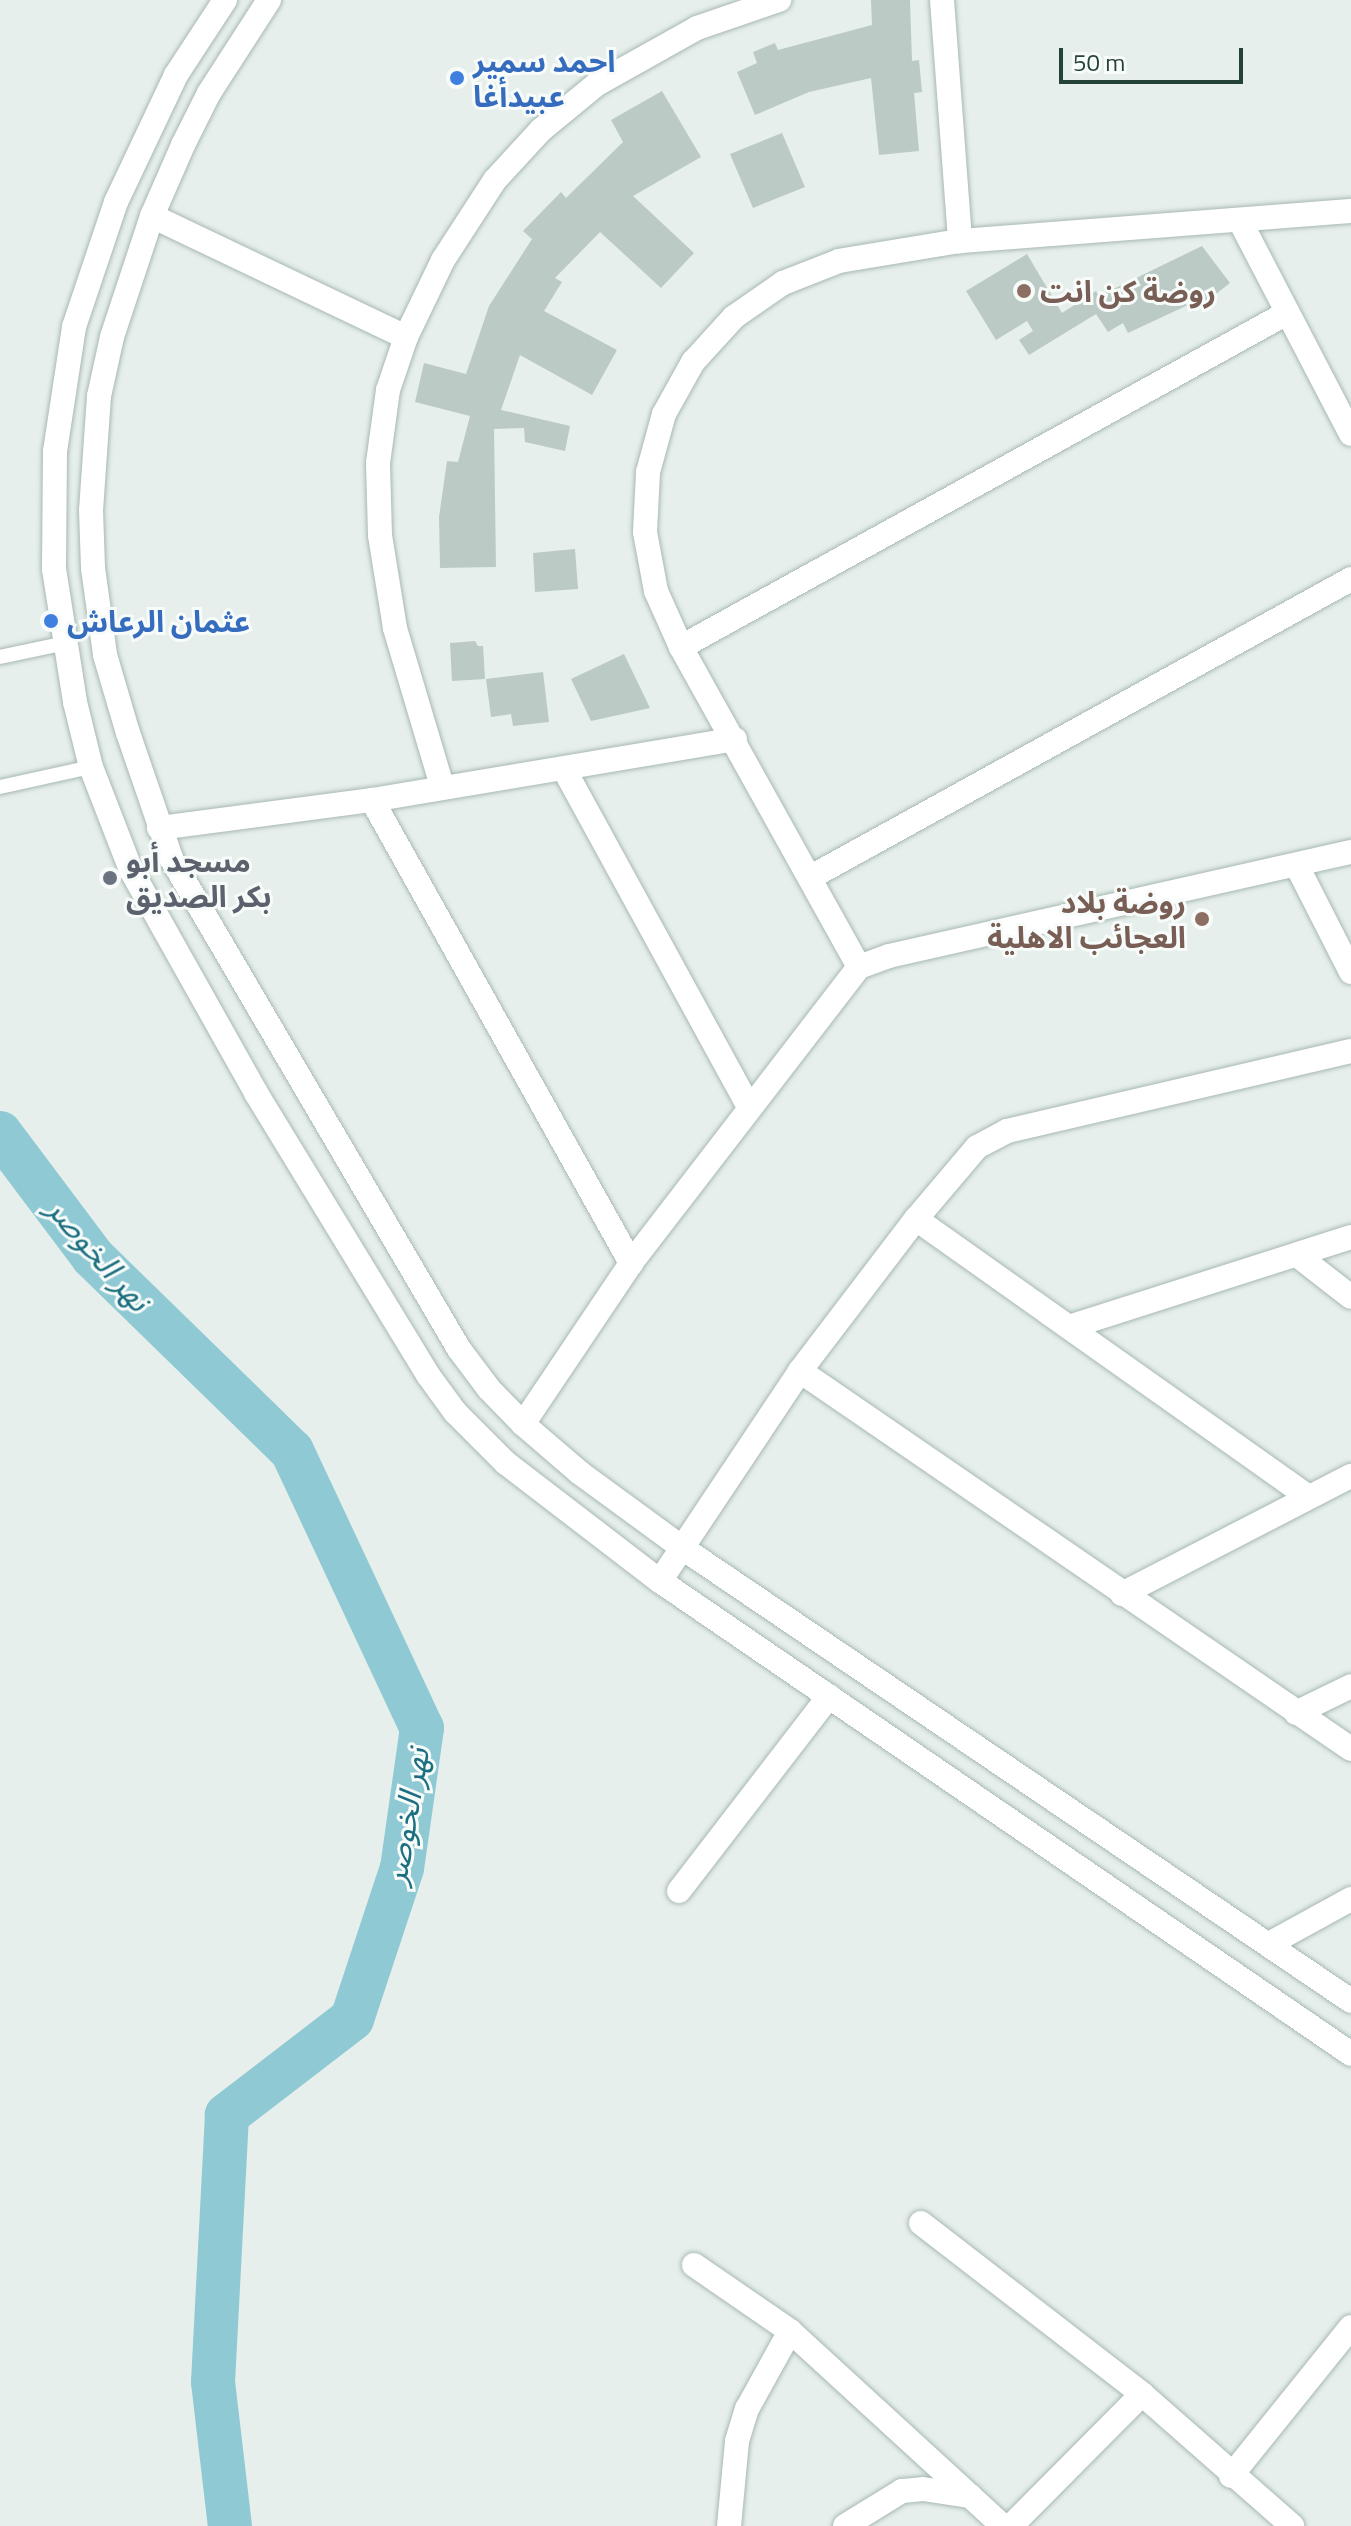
<!DOCTYPE html>
<html>
<head>
<meta charset="utf-8">
<style>
	body { margin:0 }
	#map { position:relative; width:1351px; height:2526px; overflow:hidden; background:#e6efeb; font-family:"Titillium Web","Noto Sans Arabic",sans-serif }
	div>[style] { position:absolute }
	.river>* { height:44px; margin:-22px; padding:0 22px; transform-origin:22px; border-radius:22px; background:#8ec9d4 }
	.building>* { inset:0; background:#bbcac4 }
	.roads { filter:drop-shadow(0 0 2px #a8b8b2) drop-shadow(0 0 2px #a8b8b2) }
	.service>* { height:14px; margin:-7px; padding:0 7px; transform-origin:7px; border-radius:7px; background:#fff }
	.minor>* { height:24px; margin:-12px; padding:0 12px; transform-origin:12px; border-radius:12px; background:#fff }
	.tertiary>* { height:24px; margin:-12px; padding:0 12px; transform-origin:12px; border-radius:12px; background:#fff }
	.dots>* { width:22px; height:22px; translate:-50% -50%; box-sizing:border-box; border:4px solid #f7fbf9; border-radius:50% }
	span { translate:-50% -50%; white-space:nowrap; text-align:center; line-height:1.15; -webkit-text-stroke:6px #f7fbf9; paint-order:stroke }
	.shop-label { font-size:30px; color:#366cbe; font-weight:700 }
	.left { translate:0 -50%; text-align:left }
	.education-label { font-size:30px; color:#785e54; font-weight:700 }
	.right { translate:-100% -50%; text-align:right }
	.worship-label { font-size:30px; color:#5b616d; font-weight:700 }
	.water-label { font-size:32px; color:#1c6f80; font-style:italic }
	.scale { position:absolute; left:1059px; top:48px; width:184px; height:36px; box-sizing:border-box; border:4px solid #24423a; border-top:0; padding-left:10px; font-size:24px; line-height:28px; white-space:nowrap; color:#24423a; -webkit-text-stroke:6px #f7fbf9; paint-order:stroke }
</style>
</head>
<body>
<div id="map">
	<div class="river">
		<div style="left:0;top:1133px;width:155px;rotate:53.1deg"></div>
		<div style="left:93px;top:1257px;width:278px;rotate:44.3deg"></div>
		<div style="left:292px;top:1451px;width:306px;rotate:64.9deg"></div>
		<div style="left:422px;top:1728px;width:141px;rotate:98.1deg"></div>
		<div style="left:402px;top:1868px;width:159px;rotate:108.3deg"></div>
		<div style="left:352px;top:2019px;width:158px;rotate:142.5deg"></div>
		<div style="left:227px;top:2115px;width:267px;rotate:93deg"></div>
		<div style="left:213px;top:2382px;width:145px;rotate:83.3deg"></div>
	</div>
	<div class="building">
		<div style="clip-path:polygon(871px 0,910px 0,912px 61px,919px 60px,922px 92px,914px 93px,919px 151px,879px 155px,871px 78px,809px 92px,755px 115px,737px 72px,757px 63px,753px 52px,775px 43px,778px 50px,872px 25px)"></div>
		<div style="clip-path:polygon(662px 91px,701px 157px,633px 196px,694px 253px,661px 288px,600px 232px,555px 278px,562px 282px,544px 311px,617px 350px,592px 395px,520px 355px,501px 410px,570px 426px,565px 451px,525px 442px,524px 428px,494px 429px,496px 567px,440px 568px,439px 517px,447px 461px,458px 462px,470px 416px,415px 402px,424px 363px,466px 374px,489px 306px,532px 239px,523px 231px,561px 192px,566px 198px,623px 142px,611px 120px)"></div>
		<div style="clip-path:polygon(782px 133px,805px 187px,753px 208px,730px 154px)"></div>
		<div style="clip-path:polygon(1202px 246px,1230px 283px,1193px 312px,1188px 305px,1128px 333px,1123px 323px,1108px 332px,1096px 314px,1029px 355px,1019px 340px,1033px 331px,1027px 321px,996px 340px,966px 291px,1027px 254px,1062px 313px,1096px 291px,1099px 296px)"></div>
		<div style="clip-path:polygon(575px 549px,578px 589px,535px 592px,533px 553px)"></div>
		<div style="clip-path:polygon(475px 641px,478px 646px,483px 646px,485px 679px,452px 681px,450px 643px)"></div>
		<div style="clip-path:polygon(624px 654px,650px 708px,591px 721px,571px 679px)"></div>
		<div style="clip-path:polygon(543px 672px,549px 722px,513px 726px,511px 714px,491px 717px,486px 679px)"></div>
	</div>
	<div class="roads">
		<div class="service">
			<div style="left:0;top:657px;width:67px;rotate:-12deg"></div>
			<div style="left:0;top:787px;width:93px;rotate:-12.4deg"></div>
		</div>
		<div class="minor">
			<div style="left:942px;top:0;width:242px;rotate:85.7deg"></div>
			<div style="left:152px;top:216px;width:281px;rotate:25.5deg"></div>
			<div style="left:1240px;top:221px;width:240px;rotate:62.5deg"></div>
			<div style="left:681px;top:647px;width:692px;rotate:-28.86deg"></div>
			<div style="left:564px;top:769px;width:385px;rotate:61.3deg"></div>
			<div style="left:442px;top:786px;width:165px;rotate:-106.6deg"></div>
			<div style="left:395px;top:628px;width:94px;rotate:-99.2deg"></div>
			<div style="left:380px;top:535px;width:72px;rotate:-91.6deg"></div>
			<div style="left:378px;top:463px;width:74px;rotate:-82.2deg"></div>
			<div style="left:388px;top:390px;width:56px;rotate:-71.2deg"></div>
			<div style="left:406px;top:337px;width:85px;rotate:-64.3deg"></div>
			<div style="left:443px;top:260px;width:95px;rotate:-57deg"></div>
			<div style="left:495px;top:180px;width:68px;rotate:-47.4deg"></div>
			<div style="left:541px;top:130px;width:72px;rotate:-39.4deg"></div>
			<div style="left:597px;top:84px;width:115px;rotate:-29.2deg"></div>
			<div style="left:697px;top:28px;width:87px;rotate:-18.9deg"></div>
			<div style="left:372px;top:800px;width:531px;rotate:60.78deg"></div>
			<div style="left:159px;top:828px;width:215px;rotate:-7.5deg"></div>
			<div style="left:372px;top:800px;width:368px;rotate:-9.5deg"></div>
			<div style="left:1297px;top:866px;width:119px;rotate:63deg"></div>
			<div style="left:811px;top:877px;width:617px;rotate:-28.89deg"></div>
			<div style="left:859px;top:967px;width:366px;rotate:-119.1deg"></div>
			<div style="left:681px;top:647px;width:61px;rotate:-114.1deg"></div>
			<div style="left:656px;top:591px;width:60px;rotate:-100.6deg"></div>
			<div style="left:645px;top:532px;width:60px;rotate:-87.1deg"></div>
			<div style="left:648px;top:472px;width:60px;rotate:-74.6deg"></div>
			<div style="left:664px;top:414px;width:60px;rotate:-60.9deg"></div>
			<div style="left:693px;top:362px;width:61px;rotate:-47.7deg"></div>
			<div style="left:734px;top:317px;width:60px;rotate:-34.8deg"></div>
			<div style="left:783px;top:283px;width:60px;rotate:-21.4deg"></div>
			<div style="left:839px;top:261px;width:123px;rotate:-9.4deg"></div>
			<div style="left:960px;top:241px;width:392px;rotate:-4.4deg"></div>
			<div style="left:916px;top:1219px;width:481px;rotate:35.3deg"></div>
			<div style="left:1297px;top:1255px;width:68px;rotate:37.9deg"></div>
			<div style="left:1069px;top:1327px;width:296px;rotate:-17.7deg"></div>
			<div style="left:800px;top:1371px;width:668px;rotate:34.45deg"></div>
			<div style="left:660px;top:1581px;width:252px;rotate:-56.3deg"></div>
			<div style="left:800px;top:1371px;width:191px;rotate:-52.7deg"></div>
			<div style="left:916px;top:1219px;width:94px;rotate:-49.7deg"></div>
			<div style="left:977px;top:1147px;width:34px;rotate:-28deg"></div>
			<div style="left:1007px;top:1131px;width:353px;rotate:-13.1deg"></div>
			<div style="left:1122px;top:1594px;width:258px;rotate:-27.3deg"></div>
			<div style="left:1296px;top:1713px;width:61px;rotate:-26.1deg"></div>
			<div style="left:679px;top:1891px;width:246px;rotate:-52.4deg"></div>
			<div style="left:1269px;top:1944px;width:94px;rotate:-28.8deg"></div>
			<div style="left:921px;top:2223px;width:279px;rotate:37.7deg"></div>
			<div style="left:1142px;top:2394px;width:200px;rotate:41.3deg"></div>
			<div style="left:694px;top:2265px;width:116px;rotate:34.5deg"></div>
			<div style="left:790px;top:2331px;width:289px;rotate:42.5deg"></div>
			<div style="left:1231px;top:2476px;width:191px;rotate:-51.2deg"></div>
			<div style="left:729px;top:2526px;width:85px;rotate:-84.6deg"></div>
			<div style="left:737px;top:2441px;width:34px;rotate:-73deg"></div>
			<div style="left:747px;top:2409px;width:89px;rotate:-61.1deg"></div>
			<div style="left:845px;top:2526px;width:67px;rotate:-31.6deg"></div>
			<div style="left:902px;top:2491px;width:21px;rotate:-5deg"></div>
			<div style="left:923px;top:2489px;width:48px;rotate:8.5deg"></div>
			<div style="left:1011px;top:2526px;width:186px;rotate:-45.2deg"></div>
		</div>
		<div class="tertiary">
			<div style="left:225px;top:0;width:90px;rotate:123.2deg"></div>
			<div style="left:176px;top:75px;width:140px;rotate:115.3deg"></div>
			<div style="left:116px;top:202px;width:132px;rotate:108.6deg"></div>
			<div style="left:74px;top:327px;width:125px;rotate:98.7deg"></div>
			<div style="left:55px;top:451px;width:118px;rotate:90.5deg"></div>
			<div style="left:54px;top:569px;width:135px;rotate:81deg"></div>
			<div style="left:75px;top:702px;width:67px;rotate:76.2deg"></div>
			<div style="left:91px;top:767px;width:110px;rotate:68.8deg"></div>
			<div style="left:131px;top:870px;width:256px;rotate:60.7deg"></div>
			<div style="left:256px;top:1093px;width:330px;rotate:58.6deg"></div>
			<div style="left:428px;top:1375px;width:46px;rotate:53.9deg"></div>
			<div style="left:455px;top:1412px;width:72px;rotate:45deg"></div>
			<div style="left:506px;top:1463px;width:194px;rotate:37.5deg"></div>
			<div style="left:660px;top:1581px;width:837px;rotate:34.39deg"></div>
			<div style="left:269px;top:0;width:111px;rotate:122.8deg"></div>
			<div style="left:209px;top:93px;width:58px;rotate:116.6deg"></div>
			<div style="left:183px;top:145px;width:77px;rotate:113.6deg"></div>
			<div style="left:152px;top:216px;width:127px;rotate:108.3deg"></div>
			<div style="left:112px;top:337px;width:60px;rotate:102.4deg"></div>
			<div style="left:99px;top:396px;width:114px;rotate:94deg"></div>
			<div style="left:91px;top:510px;width:58px;rotate:88deg"></div>
			<div style="left:93px;top:568px;width:88px;rotate:82.1deg"></div>
			<div style="left:105px;top:655px;width:81px;rotate:73.6deg"></div>
			<div style="left:128px;top:733px;width:132px;rotate:71deg"></div>
			<div style="left:171px;top:858px;width:569px;rotate:59.61deg"></div>
			<div style="left:459px;top:1349px;width:50px;rotate:53.1deg"></div>
			<div style="left:489px;top:1389px;width:49px;rotate:45.8deg"></div>
			<div style="left:523px;top:1424px;width:75px;rotate:40.7deg"></div>
			<div style="left:580px;top:1473px;width:125px;rotate:36.2deg"></div>
			<div style="left:681px;top:1547px;width:809px;rotate:34.12deg"></div>
			<div style="left:523px;top:1424px;width:194px;rotate:-56.1deg"></div>
			<div style="left:631px;top:1263px;width:374px;rotate:-52.4deg"></div>
			<div style="left:859px;top:967px;width:32px;rotate:-20deg"></div>
			<div style="left:889px;top:956px;width:474px;rotate:-12.7deg"></div>
		</div>
	</div>
	<div class="dots">
		<div style="left:457px;top:78px;background:#3f7fe0"></div>
		<div style="left:1024px;top:291px;background:#8d6e63"></div>
		<div style="left:51px;top:621px;background:#3f7fe0"></div>
		<div style="left:110px;top:878px;background:#6b7280"></div>
		<div style="left:1202px;top:919px;background:#8d6e63"></div>
	</div>
	<div class="shop-label">
		<span class="left" style="left:473px;top:78px">احمد سمير<br>عبيدأغا</span>
		<span class="left" style="left:67px;top:621px">عثمان الرعاش</span>
	</div>
	<div class="education-label">
		<span class="left" style="left:1040px;top:291px">روضة كن انت</span>
		<span class="right" style="left:1186px;top:919px">روضة بلاد<br>العجائب الاهلية</span>
	</div>
	<div class="worship-label">
		<span class="left" style="left:126px;top:878px">مسجد أبو<br>بكر الصديق</span>
	</div>
	<div class="water-label">
		<span style="left:99px;top:1254px;rotate:49deg">نهر الخوصر</span>
		<span style="left:406px;top:1816px;rotate:-80deg">نهر الخوصر</span>
	</div>
	<div class="scale">50 m</div>
</div>
</body>
</html>
